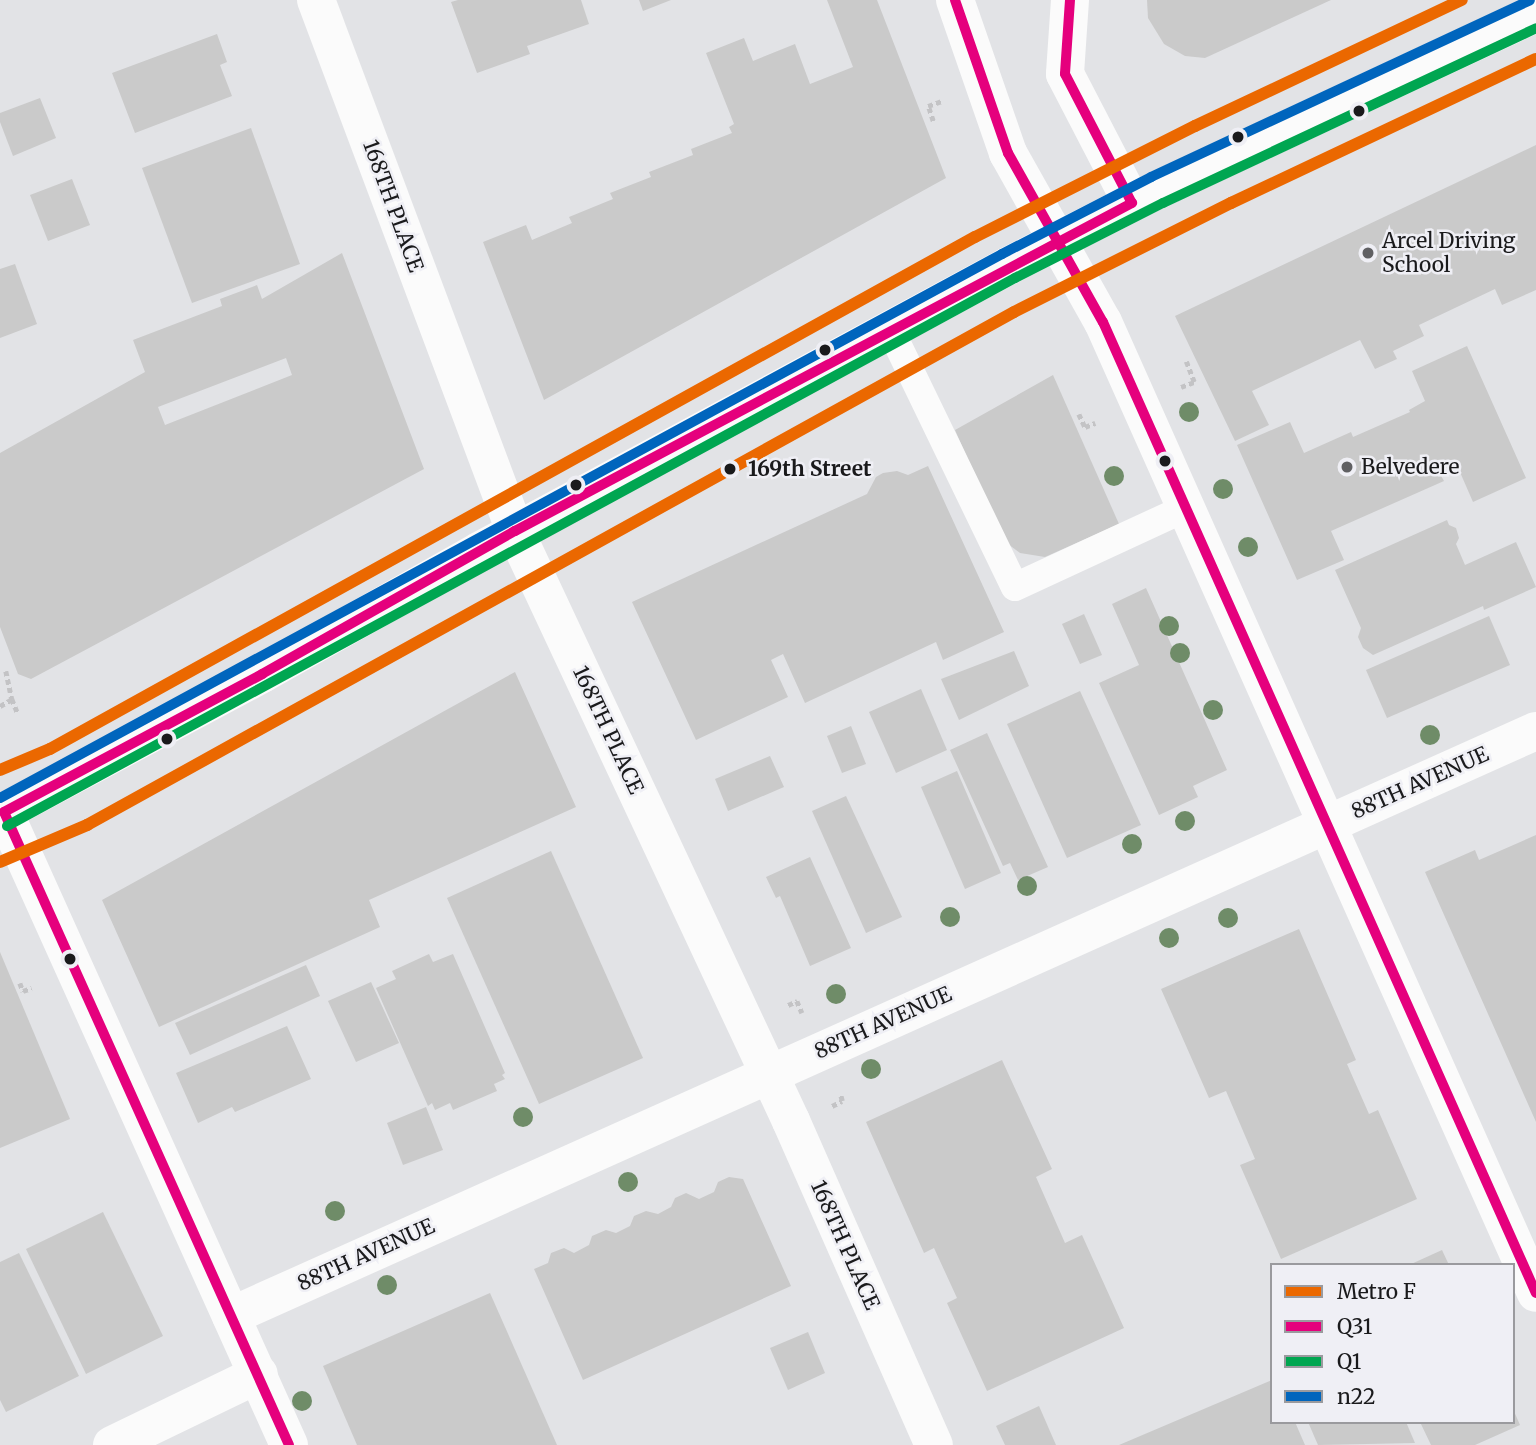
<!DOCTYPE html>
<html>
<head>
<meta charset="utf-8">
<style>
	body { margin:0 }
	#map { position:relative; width:1536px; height:1445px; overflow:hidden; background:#e2e3e6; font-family:Merriweather,serif }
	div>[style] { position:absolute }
	.building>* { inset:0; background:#cacaca }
	.path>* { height:4.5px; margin-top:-2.25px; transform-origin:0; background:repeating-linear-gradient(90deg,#c3c3c5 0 5px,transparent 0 8.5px) }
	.lane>* { height:28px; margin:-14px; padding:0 14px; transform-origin:14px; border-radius:14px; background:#fbfbfb }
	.street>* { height:38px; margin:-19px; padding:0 19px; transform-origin:19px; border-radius:19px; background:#fbfbfb }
	.primary>* { height:38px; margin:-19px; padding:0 19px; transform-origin:19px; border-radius:19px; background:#fbfbfb }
	.bus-1>* { height:10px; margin:-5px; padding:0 5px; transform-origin:5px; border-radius:5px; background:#e5007d }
	.bus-2>* { height:10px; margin:-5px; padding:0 5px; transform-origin:5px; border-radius:5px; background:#00a651 }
	.bus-3>* { height:10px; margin:-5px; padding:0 5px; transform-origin:5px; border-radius:5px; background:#0065bd }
	.metro-1>* { height:12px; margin:-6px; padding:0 6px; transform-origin:6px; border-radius:6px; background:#eb6800 }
	.trees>* { width:20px; height:20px; margin:-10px; border-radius:50%; background:#6f8c68 }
	.dots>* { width:19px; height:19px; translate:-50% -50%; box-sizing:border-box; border:4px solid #efeff5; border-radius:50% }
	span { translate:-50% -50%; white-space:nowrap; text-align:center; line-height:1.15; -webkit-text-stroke:5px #efeff5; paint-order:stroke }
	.street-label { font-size:21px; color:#1a1a1c }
	.poi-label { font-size:21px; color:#1a1a1c }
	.left { translate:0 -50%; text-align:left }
	.stop-label { font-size:21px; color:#1a1a1c; font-weight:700 }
	.legend { position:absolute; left:1270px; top:1263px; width:245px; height:161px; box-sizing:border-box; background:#efeff5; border:2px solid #9a9a9e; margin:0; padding:9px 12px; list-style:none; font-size:21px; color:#1a1a1c }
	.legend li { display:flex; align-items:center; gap:14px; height:35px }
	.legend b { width:35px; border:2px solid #9a9a9e }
</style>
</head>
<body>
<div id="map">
	<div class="building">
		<div style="clip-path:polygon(458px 0,581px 0,589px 24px,527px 46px,530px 54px,477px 73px,451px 2px)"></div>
		<div style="clip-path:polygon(639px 0,671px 0,643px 11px)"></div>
		<div style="clip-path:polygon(827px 0,877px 0,946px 178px,544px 400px,483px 242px,526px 225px,532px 240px,572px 223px,569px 217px,613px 199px,610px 193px,651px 177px,649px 172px,693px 155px,691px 149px,732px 133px,729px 127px,734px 124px,706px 53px,744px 38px,753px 61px,795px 44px,810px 84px,853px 67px)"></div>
		<div style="clip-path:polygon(1147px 0,1331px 0,1205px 58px,1185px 56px,1164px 44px,1148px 18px)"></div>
		<div style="clip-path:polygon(217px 34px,227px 62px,220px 65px,232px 96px,135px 133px,112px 73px)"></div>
		<div style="clip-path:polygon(40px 98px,56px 138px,13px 156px,0 122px,0 113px)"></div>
		<div style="clip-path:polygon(251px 128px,300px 264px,192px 303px,142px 168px)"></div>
		<div style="clip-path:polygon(1536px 145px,1536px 290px,1502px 305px,1495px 289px,1419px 325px,1424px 336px,1393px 351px,1397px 359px,1375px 369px,1360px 340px,1252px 391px,1269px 425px,1235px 441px,1175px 316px)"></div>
		<div style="clip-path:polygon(72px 179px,90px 225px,48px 241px,30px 195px)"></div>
		<div style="clip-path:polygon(evenodd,342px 253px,424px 469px,31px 679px,18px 674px,0 627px,0 453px,145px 372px,133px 340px,222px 306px,220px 299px,257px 285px,262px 299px,342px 253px,286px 358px,292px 375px,165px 425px,158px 407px,286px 358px)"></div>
		<div style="clip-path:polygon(15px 264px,37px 324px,0 338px,0 269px)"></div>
		<div style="clip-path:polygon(1467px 346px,1526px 478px,1473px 502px,1456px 463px,1439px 472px,1444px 481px,1331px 531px,1344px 560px,1297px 580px,1237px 445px,1290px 422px,1304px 453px,1351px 432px,1353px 437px,1410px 412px,1409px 410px,1425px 401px,1412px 371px)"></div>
		<div style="clip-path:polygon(1053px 375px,1119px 524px,1045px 557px,1020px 553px,1004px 541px,955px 430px)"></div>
		<div style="clip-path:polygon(928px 466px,1004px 632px,943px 660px,936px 642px,805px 703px,783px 654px,771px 660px,788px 697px,696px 740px,632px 602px,867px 494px,876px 477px,883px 473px,897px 471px,908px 475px)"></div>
		<div style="clip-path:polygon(1447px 520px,1449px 525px,1456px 528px,1459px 538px,1456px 544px,1465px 565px,1516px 542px,1536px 587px,1484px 610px,1483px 606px,1373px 655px,1363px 648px,1358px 637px,1361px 628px,1335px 570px)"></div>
		<div style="clip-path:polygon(1146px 588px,1227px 770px,1193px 786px,1198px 797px,1159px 815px,1099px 683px,1139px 665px,1112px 604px)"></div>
		<div style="clip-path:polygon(1084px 614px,1102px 655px,1080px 664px,1062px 624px)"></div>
		<div style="clip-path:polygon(1489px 616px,1510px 665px,1387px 718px,1366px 670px)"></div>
		<div style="clip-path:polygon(1014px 651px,1029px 686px,959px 720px,941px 679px)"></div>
		<div style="clip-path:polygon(515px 672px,576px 807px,369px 900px,380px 927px,159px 1027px,102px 900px)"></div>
		<div style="clip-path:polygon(921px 689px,947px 750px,896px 773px,869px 712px)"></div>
		<div style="clip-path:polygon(1080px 691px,1141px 825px,1067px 858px,1007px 724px)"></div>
		<div style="clip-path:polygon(851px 726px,866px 764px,842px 773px,827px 736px)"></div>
		<div style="clip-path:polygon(987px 733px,1048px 867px,1018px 880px,1010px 863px,1003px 866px,950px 750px)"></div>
		<div style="clip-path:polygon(770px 756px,784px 787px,728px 811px,715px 779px)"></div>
		<div style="clip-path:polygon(957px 771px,1001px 873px,965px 889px,921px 787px)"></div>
		<div style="clip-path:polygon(846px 796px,902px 917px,866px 933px,812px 811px)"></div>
		<div style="clip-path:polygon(1536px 835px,1536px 1122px,1425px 872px,1475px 850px,1479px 860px)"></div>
		<div style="clip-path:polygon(551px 851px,643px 1058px,539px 1104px,447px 898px)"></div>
		<div style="clip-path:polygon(810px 857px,851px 948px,810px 966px,780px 896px,776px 898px,766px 877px)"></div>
		<div style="clip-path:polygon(1299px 929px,1356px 1060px,1347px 1064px,1369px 1114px,1378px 1110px,1417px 1199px,1281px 1259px,1240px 1165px,1255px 1159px,1226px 1091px,1209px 1098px,1161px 989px)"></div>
		<div style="clip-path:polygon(0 952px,70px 1119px,0 1148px)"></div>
		<div style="clip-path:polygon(429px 954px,433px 962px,453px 954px,505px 1073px,502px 1075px,505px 1079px,494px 1084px,497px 1091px,453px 1110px,450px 1103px,435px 1110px,432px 1103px,428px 1106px,376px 988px,396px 979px,392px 971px)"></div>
		<div style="clip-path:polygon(306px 965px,320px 996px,190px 1055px,175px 1023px)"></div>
		<div style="clip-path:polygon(371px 982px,399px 1043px,356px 1062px,328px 1001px)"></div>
		<div style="clip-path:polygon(287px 1026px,311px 1079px,235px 1112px,232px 1107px,198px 1123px,176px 1073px)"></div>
		<div style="clip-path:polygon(1002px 1060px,1052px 1169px,1036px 1177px,1065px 1243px,1082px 1235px,1124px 1328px,987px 1391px,947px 1303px,957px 1298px,934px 1248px,924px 1253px,866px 1122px)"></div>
		<div style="clip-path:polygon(426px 1107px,443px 1150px,403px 1165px,387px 1123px)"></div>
		<div style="clip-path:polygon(729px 1177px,743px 1179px,791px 1286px,583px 1380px,534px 1269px,548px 1263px,551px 1253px,564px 1248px,574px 1253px,589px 1245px,592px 1236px,606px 1230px,616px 1233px,630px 1226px,634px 1216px,646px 1211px,658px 1214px,671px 1207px,675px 1198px,686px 1193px,699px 1199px,714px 1192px,718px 1182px)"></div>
		<div style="clip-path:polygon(103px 1212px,163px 1336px,86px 1374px,26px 1249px)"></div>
		<div style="clip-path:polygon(1442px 1250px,1449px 1265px,1409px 1265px)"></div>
		<div style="clip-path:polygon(19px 1253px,79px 1376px,6px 1412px,0 1400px,0 1262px)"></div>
		<div style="clip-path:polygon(490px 1293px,557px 1445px,357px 1445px,323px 1366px)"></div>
		<div style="clip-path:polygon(808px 1332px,825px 1373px,788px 1390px,770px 1348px)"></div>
		<div style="clip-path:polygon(1272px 1380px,1272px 1422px,1295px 1422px,1305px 1445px,1119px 1445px)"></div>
		<div style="clip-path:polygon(1039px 1406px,1056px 1445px,1005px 1445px,996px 1426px)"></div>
		<div style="clip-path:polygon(1513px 1409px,1520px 1425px,1475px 1445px,1431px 1445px,1420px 1422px,1513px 1422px)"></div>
		<div style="clip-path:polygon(1308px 1422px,1406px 1422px,1415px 1443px,1318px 1445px)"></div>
	</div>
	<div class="path">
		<div style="left:933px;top:121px;width:16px;rotate:-108deg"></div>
		<div style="left:928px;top:106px;width:15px;rotate:-20deg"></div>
		<div style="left:1181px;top:387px;width:14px;rotate:-21deg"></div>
		<div style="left:1194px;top:382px;width:22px;rotate:-111deg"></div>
		<div style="left:1079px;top:414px;width:14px;rotate:65deg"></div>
		<div style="left:1085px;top:427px;width:11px;rotate:-22deg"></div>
		<div style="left:6px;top:671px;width:29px;rotate:78deg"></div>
		<div style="left:0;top:706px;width:14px;rotate:-30deg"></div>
		<div style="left:12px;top:699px;width:16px;rotate:68deg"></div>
		<div style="left:20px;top:983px;width:9px;rotate:69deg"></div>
		<div style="left:23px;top:991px;width:9px;rotate:-18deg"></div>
		<div style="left:788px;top:1005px;width:10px;rotate:-24deg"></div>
		<div style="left:797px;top:1001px;width:13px;rotate:67deg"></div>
		<div style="left:832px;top:1106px;width:11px;rotate:-27deg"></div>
		<div style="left:842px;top:1101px;width:8px;rotate:-104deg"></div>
	</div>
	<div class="lane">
		<div style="left:891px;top:331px;width:284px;rotate:64.2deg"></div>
		<div style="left:1015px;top:587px;width:188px;rotate:-24.8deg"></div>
	</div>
	<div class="street">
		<div style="left:316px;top:0;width:567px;rotate:69.46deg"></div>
		<div style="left:515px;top:531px;width:651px;rotate:64.93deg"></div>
		<div style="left:791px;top:1121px;width:354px;rotate:66.2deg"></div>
		<div style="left:955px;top:0;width:162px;rotate:70.9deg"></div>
		<div style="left:1008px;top:153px;width:194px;rotate:60.7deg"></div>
		<div style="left:1103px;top:322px;width:1063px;rotate:65.97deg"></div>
		<div style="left:1070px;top:0;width:74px;rotate:93.9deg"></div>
		<div style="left:1065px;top:74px;width:145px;rotate:62.6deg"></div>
		<div style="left:231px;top:1316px;width:1430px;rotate:-24.15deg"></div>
		<div style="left:112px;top:1445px;width:163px;rotate:-25.8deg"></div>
	</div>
	<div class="primary">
		<div style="left:4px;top:812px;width:694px;rotate:65.76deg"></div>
		<div style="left:0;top:814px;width:297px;rotate:-28.1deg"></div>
		<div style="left:262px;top:674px;width:249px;rotate:-29.5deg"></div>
		<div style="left:479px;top:551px;width:601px;rotate:-28.31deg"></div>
		<div style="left:1008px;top:266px;width:167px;rotate:-27deg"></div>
		<div style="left:1157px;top:190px;width:418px;rotate:-25deg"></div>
	</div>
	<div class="bus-1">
		<div style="left:955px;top:0;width:162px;rotate:70.9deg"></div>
		<div style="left:1008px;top:153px;width:194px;rotate:60.7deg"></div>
		<div style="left:1103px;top:322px;width:1063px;rotate:65.97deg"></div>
		<div style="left:1070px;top:0;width:74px;rotate:93.9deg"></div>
		<div style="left:1065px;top:74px;width:145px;rotate:62.6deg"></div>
		<div style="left:4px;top:812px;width:293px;rotate:-28.1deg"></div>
		<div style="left:262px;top:674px;width:291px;rotate:-29.5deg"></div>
		<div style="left:515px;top:531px;width:699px;rotate:-28deg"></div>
		<div style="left:4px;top:812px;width:694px;rotate:65.76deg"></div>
	</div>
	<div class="bus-2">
		<div style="left:7px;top:826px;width:1147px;rotate:-28.53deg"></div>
		<div style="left:1015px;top:278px;width:166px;rotate:-26.9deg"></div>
		<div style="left:1163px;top:203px;width:412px;rotate:-25.1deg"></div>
	</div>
	<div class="bus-3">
		<div style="left:0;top:798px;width:1140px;rotate:-28.5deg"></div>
		<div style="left:1002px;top:254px;width:168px;rotate:-27.3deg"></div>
		<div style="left:1151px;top:177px;width:418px;rotate:-25deg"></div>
	</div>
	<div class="metro-1">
		<div style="left:0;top:770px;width:54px;rotate:-22.8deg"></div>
		<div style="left:50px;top:749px;width:1057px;rotate:-28.97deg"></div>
		<div style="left:975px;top:237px;width:246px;rotate:-26.8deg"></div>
		<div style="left:1195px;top:126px;width:295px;rotate:-25.3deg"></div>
		<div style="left:0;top:862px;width:95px;rotate:-23deg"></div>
		<div style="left:87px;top:825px;width:1059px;rotate:-28.96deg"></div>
		<div style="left:1014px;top:312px;width:243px;rotate:-26.7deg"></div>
		<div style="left:1231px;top:203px;width:337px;rotate:-25.3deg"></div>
	</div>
	<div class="trees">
		<div style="left:1189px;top:412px"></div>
		<div style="left:1114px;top:476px"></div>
		<div style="left:1223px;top:489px"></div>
		<div style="left:1248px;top:547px"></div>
		<div style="left:1169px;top:626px"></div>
		<div style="left:1180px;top:653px"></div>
		<div style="left:1213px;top:710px"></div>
		<div style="left:1430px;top:735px"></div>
		<div style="left:1185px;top:821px"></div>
		<div style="left:1132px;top:844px"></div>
		<div style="left:1027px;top:886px"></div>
		<div style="left:950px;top:917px"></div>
		<div style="left:1228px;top:918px"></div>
		<div style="left:1169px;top:938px"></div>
		<div style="left:836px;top:994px"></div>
		<div style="left:871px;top:1069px"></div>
		<div style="left:523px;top:1117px"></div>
		<div style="left:628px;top:1182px"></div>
		<div style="left:335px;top:1211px"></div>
		<div style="left:387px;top:1285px"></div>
		<div style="left:302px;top:1401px"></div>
	</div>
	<div class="dots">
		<div style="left:1359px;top:111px;background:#1a1a1c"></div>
		<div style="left:1238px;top:137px;background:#1a1a1c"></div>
		<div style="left:1368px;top:253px;background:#606063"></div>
		<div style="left:825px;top:350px;background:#1a1a1c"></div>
		<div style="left:1165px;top:461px;background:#1a1a1c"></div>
		<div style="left:1347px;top:467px;background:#606063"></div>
		<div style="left:730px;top:469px;background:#1a1a1c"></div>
		<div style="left:576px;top:485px;background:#1a1a1c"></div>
		<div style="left:167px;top:739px;background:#1a1a1c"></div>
		<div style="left:70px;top:959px;background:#1a1a1c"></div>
	</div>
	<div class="street-label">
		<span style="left:393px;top:206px;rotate:70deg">168TH PLACE</span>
		<span style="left:608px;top:730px;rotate:65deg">168TH PLACE</span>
		<span style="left:1420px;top:783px;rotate:-24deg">88TH AVENUE</span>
		<span style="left:883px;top:1023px;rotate:-24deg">88TH AVENUE</span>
		<span style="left:845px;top:1245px;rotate:66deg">168TH PLACE</span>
		<span style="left:366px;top:1255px;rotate:-24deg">88TH AVENUE</span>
	</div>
	<div class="poi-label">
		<span class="left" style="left:1382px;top:253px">Arcel Driving<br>School</span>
		<span class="left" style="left:1361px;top:467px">Belvedere</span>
	</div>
	<div class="stop-label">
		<span class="left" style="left:748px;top:469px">169th Street</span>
	</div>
	<ul class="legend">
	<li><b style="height:9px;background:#eb6800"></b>Metro F</li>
	<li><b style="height:9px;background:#e5007d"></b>Q31</li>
	<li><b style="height:9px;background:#00a651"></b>Q1</li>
	<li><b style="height:9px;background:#0065bd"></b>n22</li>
	</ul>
</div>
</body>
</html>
